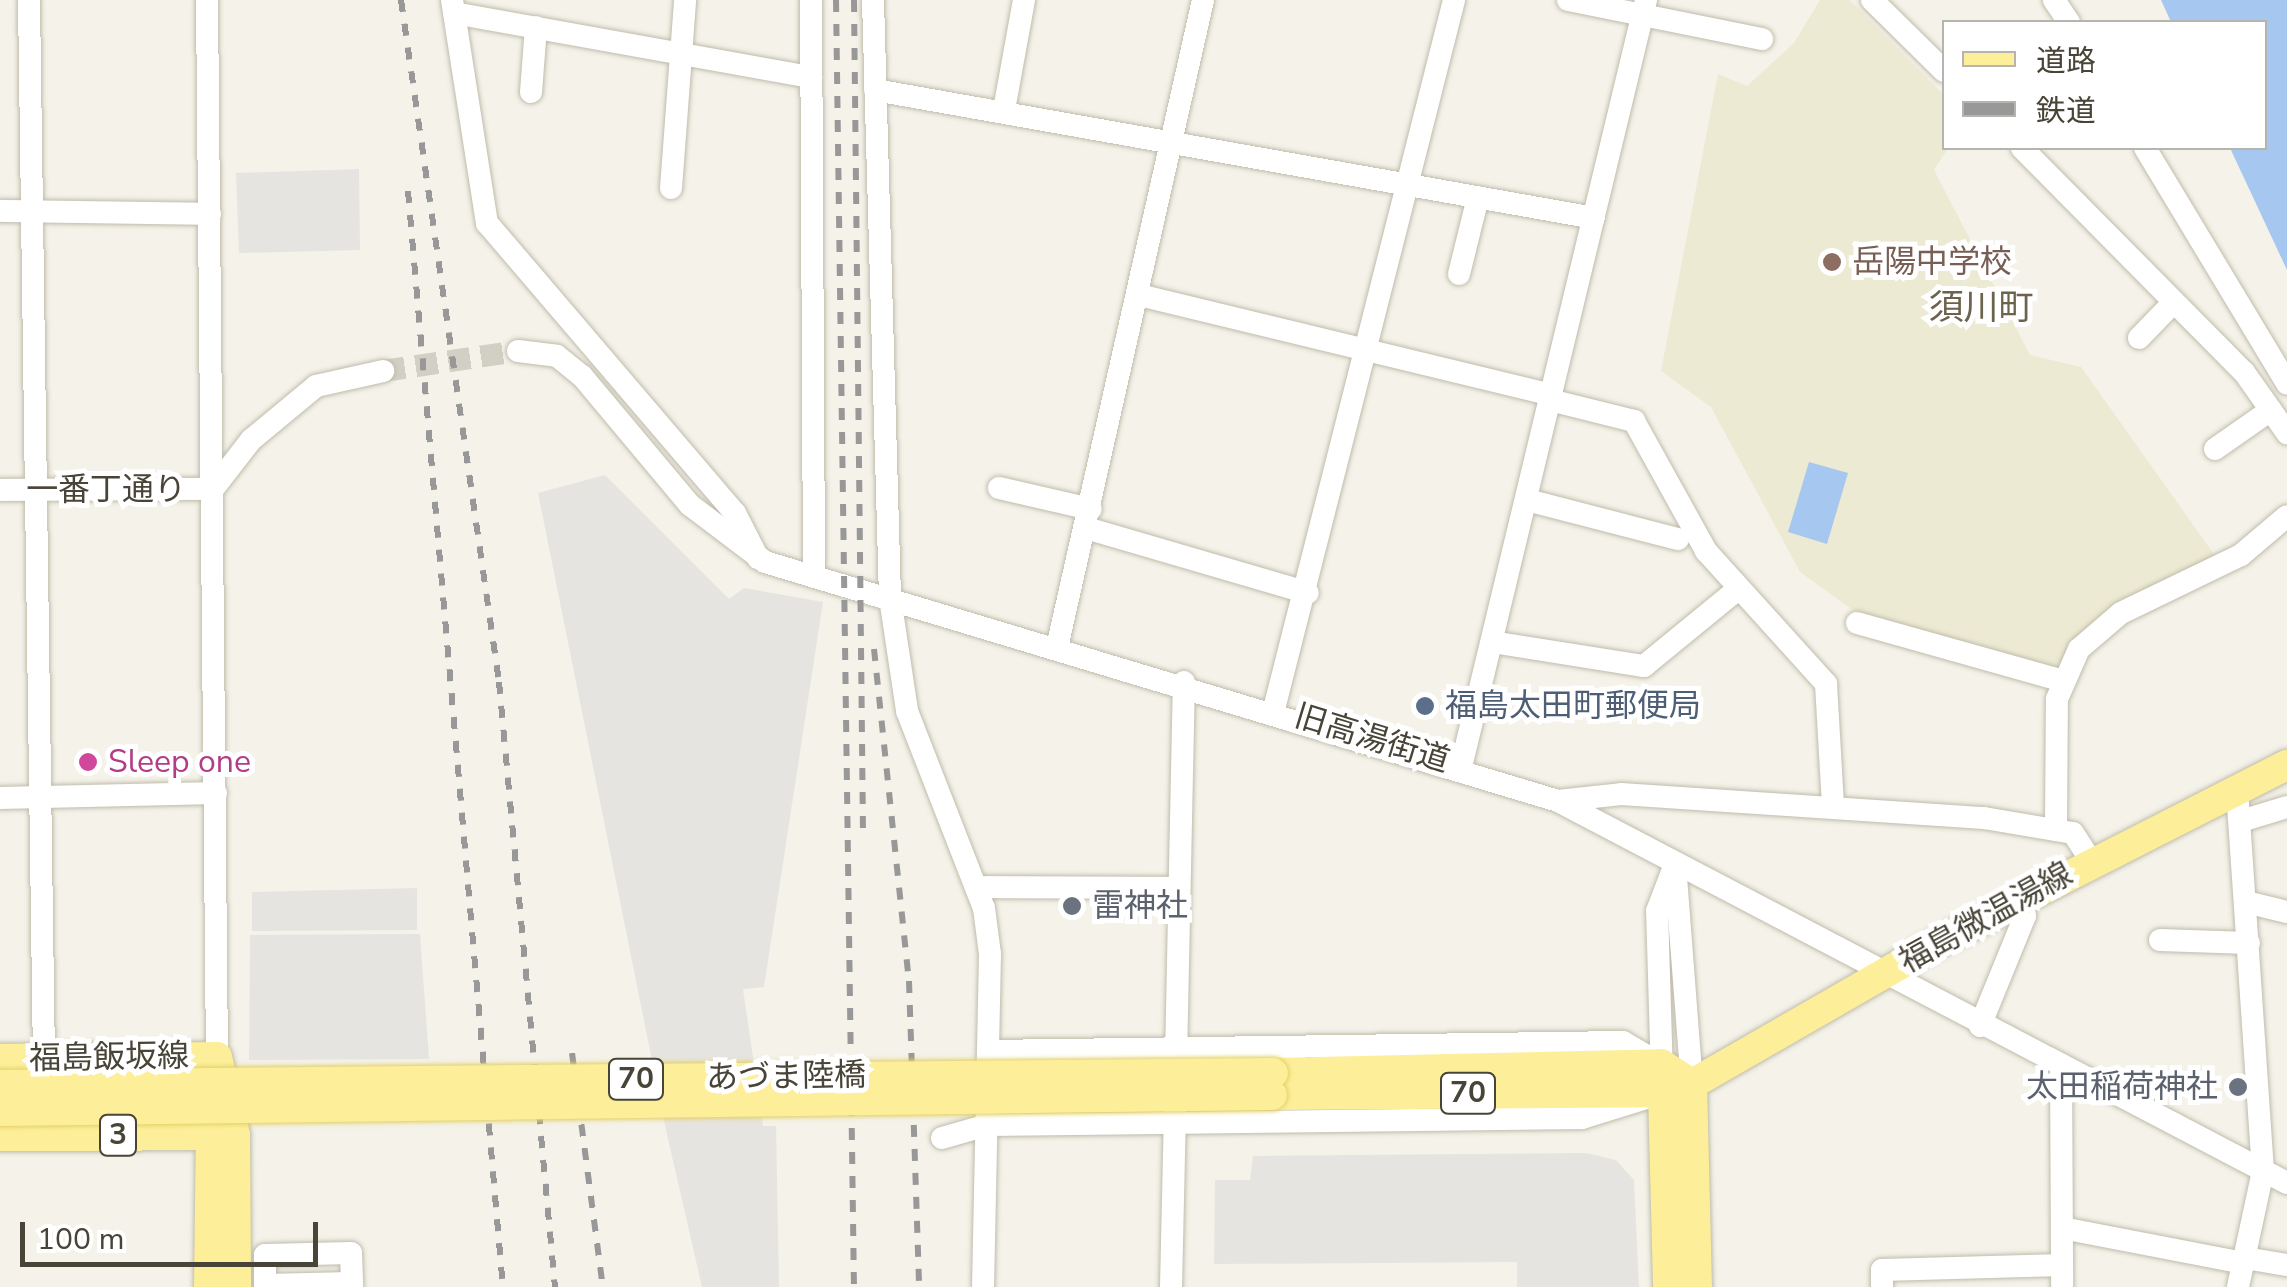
<!DOCTYPE html>
<html>
<head>
<meta charset="utf-8">
<style>
	body { margin:0 }
	#map { position:relative; width:2287px; height:1287px; overflow:hidden; background:#f4f2e9; font-family:"Nunito Sans","Noto Sans JP",sans-serif }
	div>[style] { position:absolute }
	.education>* { inset:0; background:#edead3 }
	.parking>* { inset:0; background:#e6e4e0 }
	.water>* { inset:0; background:#a6c7f0 }
	.minor-tunnel>* { height:22px; margin-top:-11px; transform-origin:0; background:repeating-linear-gradient(90deg,#d2cfc5 0 22px,transparent 0 33px) }
	.roads { filter:drop-shadow(0 0 2px #c0bcab) drop-shadow(0 0 2px #c0bcab) }
	.minor>* { height:22px; margin:-11px; padding:0 11px; transform-origin:11px; border-radius:11px; background:#fff }
	.major>* { height:30px; margin:-15px; padding:0 15px; transform-origin:15px; border-radius:15px; background:#fdef99 }
	.rail>* { height:6px; margin-top:-3px; transform-origin:0; background:repeating-linear-gradient(90deg,#989898 0 12px,transparent 0 24px) }
	.bridges { filter:drop-shadow(0 0 2px #e3d068) drop-shadow(0 0 2px #e3d068) }
	.major-bridge>* { height:30px; margin:-15px; padding:0 15px; transform-origin:15px; border-radius:15px; background:#fdef99 }
	.dots>* { width:28px; height:28px; translate:-50% -50%; box-sizing:border-box; border:5px solid #fff; border-radius:50% }
	span { translate:-50% -50%; white-space:nowrap; text-align:center; line-height:1.15; -webkit-text-stroke:10px #fff; paint-order:stroke }
	.shield-label span { padding:2px 8px; background:#fff; border:2px solid; border-radius:8px; -webkit-text-stroke-width:0 }
	.shield-label { font-size:30px; color:#484437; font-weight:700 }
	.education-label { font-size:32px; color:#785e54 }
	.left { translate:0 -50%; text-align:left }
	.street-label { font-size:32px; color:#484437 }
	.service-label { font-size:32px; color:#4e5e75 }
	.hotel-label { font-size:32px; color:#b23c85 }
	.worship-label { font-size:32px; color:#5b616d }
	.right { translate:-100% -50%; text-align:right }
	.neighbourhood-label { font-size:35px; color:#6b634e }
	.legend { position:absolute; left:1942px; top:20px; width:325px; height:130px; box-sizing:border-box; background:#fff; border:2px solid #b6b4af; margin:0; padding:12px 18px; list-style:none; font-size:30px; color:#484437 }
	.legend li { display:flex; align-items:center; gap:20px; height:50px }
	.legend b { width:50px; border:2px solid #b6b4af }
	.scale { position:absolute; left:20px; top:1222px; width:298px; height:45px; box-sizing:border-box; border:5px solid #484437; border-top:0; padding-left:12px; font-size:30px; line-height:35px; white-space:nowrap; color:#484437; -webkit-text-stroke:8px #fff; paint-order:stroke }
</style>
</head>
<body>
<div id="map">
	<div class="education">
		<div style="clip-path:polygon(1820px 0,1850px 0,1944px 95px,1948px 148px,1934px 170px,2030px 355px,2081px 367px,2216px 557px,2071px 645px,2055px 674px,1871px 623px,1800px 572px,1711px 407px,1661px 371px,1718px 74px,1747px 86px,1794px 43px)"></div>
	</div>
	<div class="parking">
		<div style="clip-path:polygon(359px 169px,360px 250px,239px 253px,236px 173px)"></div>
		<div style="clip-path:polygon(605px 475px,729px 599px,744px 588px,823px 602px,764px 987px,743px 989px,763px 1126px,776px 1126px,779px 1287px,702px 1287px,666px 1130px,538px 493px)"></div>
		<div style="clip-path:polygon(417px 888px,417px 930px,252px 931px,252px 892px)"></div>
		<div style="clip-path:polygon(420px 934px,429px 1059px,249px 1060px,250px 935px)"></div>
		<div style="clip-path:polygon(1586px 1153px,1616px 1160px,1634px 1180px,1639px 1287px,1517px 1287px,1517px 1262px,1214px 1264px,1215px 1180px,1250px 1180px,1253px 1156px)"></div>
	</div>
	<div class="water">
		<div style="clip-path:polygon(2161px 0,2287px 0,2287px 270px,2230px 148px,2264px 148px,2264px 22px,2171px 22px)"></div>
		<div style="clip-path:polygon(1809px 462px,1848px 473px,1827px 544px,1788px 532px)"></div>
	</div>
	<div class="minor-tunnel">
		<div style="left:383px;top:371px;width:136px;rotate:-8.4deg"></div>
	</div>
	<div class="roads">
		<div class="minor">
			<div style="left:29px;top:0;width:1059px;rotate:89.19deg"></div>
			<div style="left:207px;top:0;width:1057px;rotate:89.46deg"></div>
			<div style="left:452px;top:0;width:226px;rotate:81.1deg"></div>
			<div style="left:487px;top:223px;width:382px;rotate:49.5deg"></div>
			<div style="left:735px;top:513px;width:51px;rotate:62.9deg"></div>
			<div style="left:811px;top:0;width:577px;rotate:89.7deg"></div>
			<div style="left:873px;top:0;width:598px;rotate:88.37deg"></div>
			<div style="left:890px;top:598px;width:114px;rotate:81.4deg"></div>
			<div style="left:907px;top:711px;width:212px;rotate:68.7deg"></div>
			<div style="left:984px;top:908px;width:46px;rotate:82.6deg"></div>
			<div style="left:990px;top:954px;width:333px;rotate:91.2deg"></div>
			<div style="left:1568px;top:0;width:198px;rotate:11.4deg"></div>
			<div style="left:1872px;top:0;width:101px;rotate:44.6deg"></div>
			<div style="left:2054px;top:0;width:27px;rotate:56deg"></div>
			<div style="left:454px;top:13px;width:363px;rotate:10.2deg"></div>
			<div style="left:875px;top:90px;width:730px;rotate:10.09deg"></div>
			<div style="left:531px;top:92px;width:65px;rotate:-85.6deg"></div>
			<div style="left:1004px;top:110px;width:112px;rotate:-79.7deg"></div>
			<div style="left:2022px;top:148px;width:315px;rotate:45.3deg"></div>
			<div style="left:2244px;top:372px;width:75px;rotate:54.8deg"></div>
			<div style="left:2145px;top:148px;width:275px;rotate:58.9deg"></div>
			<div style="left:671px;top:188px;width:189px;rotate:-85.7deg"></div>
			<div style="left:0;top:211px;width:210px;rotate:0.8deg"></div>
			<div style="left:1459px;top:274px;width:79px;rotate:-76.1deg"></div>
			<div style="left:1143px;top:296px;width:420px;rotate:13.6deg"></div>
			<div style="left:2139px;top:338px;width:50px;rotate:-45.8deg"></div>
			<div style="left:518px;top:351px;width:39px;rotate:7deg"></div>
			<div style="left:557px;top:356px;width:32px;rotate:39deg"></div>
			<div style="left:582px;top:376px;width:168px;rotate:50.1deg"></div>
			<div style="left:690px;top:505px;width:94px;rotate:37.2deg"></div>
			<div style="left:765px;top:562px;width:828px;rotate:16.77deg"></div>
			<div style="left:1558px;top:801px;width:823px;rotate:27.65deg"></div>
			<div style="left:1550px;top:400px;width:87px;rotate:14deg"></div>
			<div style="left:1634px;top:421px;width:149px;rotate:61deg"></div>
			<div style="left:1706px;top:551px;width:179px;rotate:47.9deg"></div>
			<div style="left:1826px;top:684px;width:120px;rotate:86.7deg"></div>
			<div style="left:2215px;top:449px;width:68px;rotate:-34.9deg"></div>
			<div style="left:999px;top:488px;width:94px;rotate:12.9deg"></div>
			<div style="left:213px;top:489px;width:62px;rotate:-52.2deg"></div>
			<div style="left:251px;top:440px;width:85px;rotate:-39.7deg"></div>
			<div style="left:316px;top:386px;width:69px;rotate:-12.6deg"></div>
			<div style="left:0;top:490px;width:213px;rotate:-0.3deg"></div>
			<div style="left:1527px;top:500px;width:156px;rotate:14.5deg"></div>
			<div style="left:1086px;top:528px;width:231px;rotate:16.3deg"></div>
			<div style="left:1857px;top:623px;width:214px;rotate:15.7deg"></div>
			<div style="left:1492px;top:642px;width:154px;rotate:9deg"></div>
			<div style="left:1644px;top:666px;width:122px;rotate:-39.3deg"></div>
			<div style="left:1058px;top:643px;width:659px;rotate:-77.29deg"></div>
			<div style="left:1274px;top:709px;width:731px;rotate:-75.75deg"></div>
			<div style="left:1461px;top:767px;width:789px;rotate:-76.44deg"></div>
			<div style="left:2237px;top:790px;width:382px;rotate:86.1deg"></div>
			<div style="left:2263px;top:1171px;width:119px;rotate:102.2deg"></div>
			<div style="left:0;top:798px;width:216px;rotate:-1.3deg"></div>
			<div style="left:1558px;top:801px;width:63px;rotate:-6.3deg"></div>
			<div style="left:1621px;top:794px;width:364px;rotate:3.8deg"></div>
			<div style="left:1984px;top:818px;width:90px;rotate:9.6deg"></div>
			<div style="left:2073px;top:833px;width:33px;rotate:57deg"></div>
			<div style="left:2241px;top:821px;width:48px;rotate:-16.9deg"></div>
			<div style="left:2056px;top:830px;width:131px;rotate:-89.6deg"></div>
			<div style="left:2057px;top:699px;width:55px;rotate:-66.3deg"></div>
			<div style="left:2079px;top:649px;width:55px;rotate:-40.6deg"></div>
			<div style="left:2121px;top:613px;width:133px;rotate:-25.8deg"></div>
			<div style="left:2241px;top:555px;width:60px;rotate:-40.3deg"></div>
			<div style="left:1675px;top:864px;width:221px;rotate:85.6deg"></div>
			<div style="left:976px;top:887px;width:203px;rotate:0.3deg"></div>
			<div style="left:2246px;top:902px;width:42px;rotate:13.7deg"></div>
			<div style="left:2160px;top:940px;width:89px;rotate:1.9deg"></div>
			<div style="left:1980px;top:1026px;width:119px;rotate:-67.8deg"></div>
			<div style="left:2025px;top:916px;width:18px;rotate:-99deg"></div>
			<div style="left:988px;top:1051px;width:635px;rotate:-0.81deg"></div>
			<div style="left:1623px;top:1042px;width:42px;rotate:30.3deg"></div>
			<div style="left:1176px;top:1059px;width:377px;rotate:-88.8deg"></div>
			<div style="left:2061px;top:1065px;width:222px;rotate:89.7deg"></div>
			<div style="left:1662px;top:1077px;width:166px;rotate:-91.7deg"></div>
			<div style="left:1657px;top:911px;width:50px;rotate:-69deg"></div>
			<div style="left:942px;top:1138px;width:47px;rotate:-16.1deg"></div>
			<div style="left:987px;top:1125px;width:595px;rotate:-0.67deg"></div>
			<div style="left:1582px;top:1118px;width:64px;rotate:-17.3deg"></div>
			<div style="left:2062px;top:1228px;width:185px;rotate:10.9deg"></div>
			<div style="left:2245px;top:1258px;width:43px;rotate:9.5deg"></div>
			<div style="left:265px;top:1285px;width:87px;rotate:-1.3deg"></div>
			<div style="left:265px;top:1287px;width:32px;rotate:-90deg"></div>
			<div style="left:265px;top:1255px;width:86px;rotate:-1.3deg"></div>
			<div style="left:351px;top:1253px;width:34px;rotate:88deg"></div>
			<div style="left:1171px;top:1287px;width:176px;rotate:-88.7deg"></div>
			<div style="left:1882px;top:1287px;width:17px;rotate:-90deg"></div>
			<div style="left:1882px;top:1270px;width:180px;rotate:-1.6deg"></div>
		</div>
		<div class="major">
			<div style="left:217px;top:1057px;width:80px;rotate:77deg"></div>
			<div style="left:235px;top:1135px;width:152px;rotate:89.6deg"></div>
			<div style="left:0;top:1059px;width:217px;rotate:-0.5deg"></div>
			<div style="left:1273px;top:1073px;width:388px;rotate:-1.3deg"></div>
			<div style="left:1661px;top:1064px;width:37px;rotate:33deg"></div>
			<div style="left:1692px;top:1084px;width:203px;rotate:88.6deg"></div>
			<div style="left:1663px;top:1092px;width:195px;rotate:88.5deg"></div>
			<div style="left:1272px;top:1095px;width:391px;rotate:-0.4deg"></div>
			<div style="left:1663px;top:1092px;width:30px;rotate:-15deg"></div>
			<div style="left:1692px;top:1084px;width:287px;rotate:-29.9deg"></div>
			<div style="left:1941px;top:941px;width:388px;rotate:-27deg"></div>
			<div style="left:0;top:1136px;width:235px;rotate:-0.2deg"></div>
			<div style="left:209px;top:1287px;width:172px;rotate:-89.3deg"></div>
		</div>
	</div>
	<div class="rail">
		<div style="left:401px;top:0;width:689px;rotate:81.82deg"></div>
		<div style="left:499px;top:682px;width:608px;rotate:84.71deg"></div>
		<div style="left:836px;top:0;width:1287px;rotate:89.2deg"></div>
		<div style="left:854px;top:0;width:830px;rotate:89.38deg"></div>
		<div style="left:408px;top:191px;width:1100px;rotate:85.05deg"></div>
		<div style="left:874px;top:649px;width:334px;rotate:84deg"></div>
		<div style="left:909px;top:981px;width:306px;rotate:88.1deg"></div>
		<div style="left:572px;top:1053px;width:236px;rotate:82.5deg"></div>
	</div>
	<div class="bridges">
		<div class="major-bridge">
			<div style="left:0;top:1085px;width:1273px;rotate:-0.54deg"></div>
			<div style="left:0;top:1111px;width:1272px;rotate:-0.72deg"></div>
		</div>
	</div>
	<div class="dots">
		<div style="left:1832px;top:262px;background:#8d6e63"></div>
		<div style="left:1425px;top:706px;background:#5c6f8a"></div>
		<div style="left:88px;top:762px;background:#d1479c"></div>
		<div style="left:1072px;top:906px;background:#6b7280"></div>
		<div style="left:2238px;top:1087px;background:#6b7280"></div>
	</div>
	<div class="shield-label">
		<span style="left:636px;top:1079px">70</span>
		<span style="left:1468px;top:1093px">70</span>
		<span style="left:118px;top:1135px">3</span>
	</div>
	<div class="education-label">
		<span class="left" style="left:1852px;top:262px">岳陽中学校</span>
	</div>
	<div class="street-label">
		<span style="left:106px;top:490px">一番丁通り</span>
		<span style="left:1372px;top:739px;rotate:17deg">旧高湯街道</span>
		<span style="left:1986px;top:918px;rotate:-29deg">福島微温湯線</span>
		<span style="left:109px;top:1058px;rotate:-1deg">福島飯坂線</span>
		<span style="left:786px;top:1077px;rotate:-1deg">あづま陸橋</span>
	</div>
	<div class="service-label">
		<span class="left" style="left:1445px;top:706px">福島太田町郵便局</span>
	</div>
	<div class="hotel-label">
		<span class="left" style="left:108px;top:762px">Sleep one</span>
	</div>
	<div class="worship-label">
		<span class="left" style="left:1092px;top:906px">雷神社</span>
		<span class="right" style="left:2218px;top:1087px">太田稲荷神社</span>
	</div>
	<div class="neighbourhood-label">
		<span style="left:1981px;top:308px">須川町</span>
	</div>
	<ul class="legend">
	<li><b style="height:12px;background:#fdef99"></b>道路</li>
	<li><b style="height:12px;background:#989898"></b>鉄道</li>
	</ul>
	<div class="scale">100 m</div>
</div>
</body>
</html>
